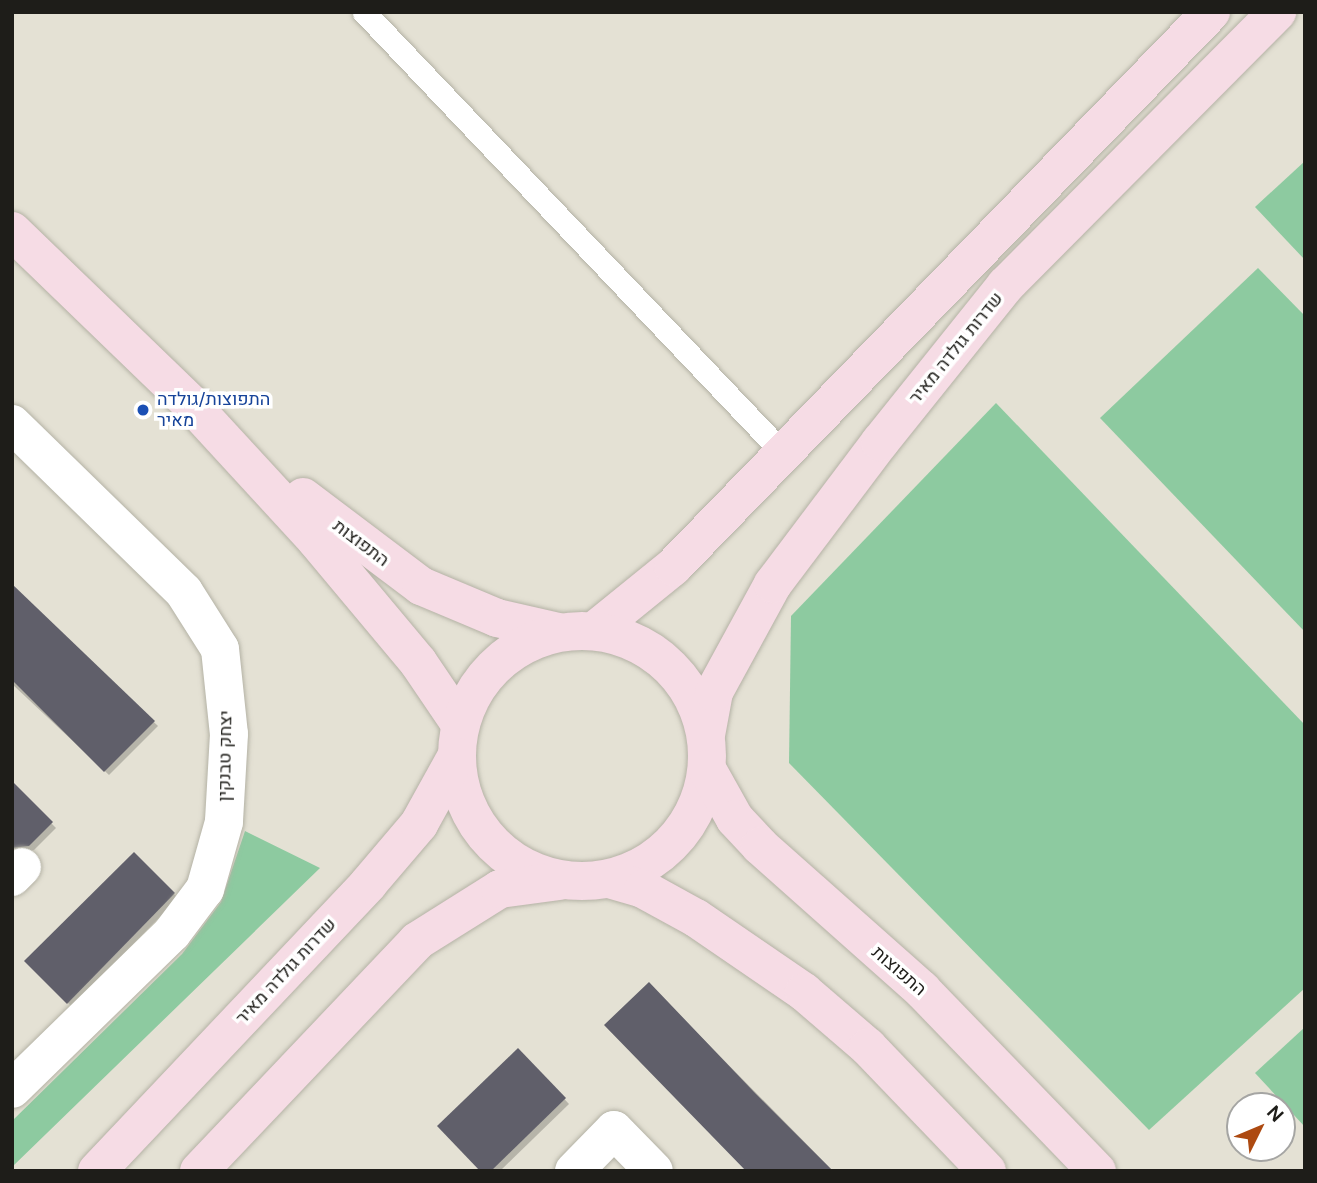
<!DOCTYPE html>
<html>
<head>
<meta charset="utf-8">
<style>
	body { margin:0 }
	#map { position:relative; width:1317px; height:1183px; overflow:hidden; background:#e4e1d4; font-family:"DM Sans",Heebo,sans-serif }
	div>[style] { position:absolute }
	.green>* { inset:0; background:#8dcaa0 }
	.shadow>* { inset:0; background:#0003 }
	.building>* { inset:0; background:#605f6a }
	.roads { filter:drop-shadow(0 0 2px #b4b2a5) drop-shadow(0 0 2px #b4b2a5) }
	.service>* { height:23px; margin:-11.5px; padding:0 11.5px; transform-origin:11.5px; border-radius:11.5px; background:#fff }
	.minor>* { height:38px; margin:-19px; padding:0 19px; transform-origin:19px; border-radius:19px; background:#fff }
	.secondary>* { height:38px; margin:-19px; padding:0 19px; transform-origin:19px; border-radius:19px; background:#f6dce5 }
	.secondary>.ring { margin:-19px; padding:0; box-sizing:content-box; background:none; border:38px solid #f6dce5; border-radius:50% }
	.dots>* { width:19px; height:19px; translate:-50% -50%; box-sizing:border-box; border:4px solid #fff; border-radius:50% }
	span { translate:-50% -50%; white-space:nowrap; text-align:center; line-height:1.15; -webkit-text-stroke:7px #fff; paint-order:stroke }
	.street-label { font-size:18px; color:#1e1d19 }
	.transit-label { font-size:18px; color:#164399 }
	.left { translate:0 -50%; text-align:left }
	.frame { position:absolute; inset:0; border:14px solid #1e1d19; pointer-events:none }
	.north { position:absolute; left:1226px; top:1092px; width:70px; height:70px; box-sizing:border-box; background:#fff; border:2px solid #a5a5a3; border-radius:50%; rotate:47deg; font-size:19px; font-weight:700; line-height:28px; text-align:center; color:#1e1d19 }
	.north::after { content:''; display:block; margin:auto; width:24px; height:32px; background:#ad4a11; clip-path:polygon(50% 0,100% 100%,50% 72%,0 100%) }
</style>
</head>
<body>
<div id="map">
	<div class="green">
		<div style="clip-path:polygon(1305px 161px,1305px 260px,1255px 207px)"></div>
		<div style="clip-path:polygon(1258px 268px,1305px 316px,1305px 632px,1100px 418px)"></div>
		<div style="clip-path:polygon(996px 403px,1305px 725px,1305px 988px,1149px 1130px,789px 763px,791px 616px)"></div>
		<div style="clip-path:polygon(245px 831px,320px 868px,12px 1167px,12px 1121px,182px 954px,221px 902px)"></div>
		<div style="clip-path:polygon(1305px 1027px,1305px 1127px,1255px 1073px)"></div>
	</div>
	<div class="shadow">
		<div style="clip-path:polygon(12px 588px,158px 726px,109px 775px,12px 684px)"></div>
		<div style="clip-path:polygon(12px 784px,56px 828px,34px 850px,12px 858px)"></div>
		<div style="clip-path:polygon(134px 854px,178px 898px,72px 1007px,26px 961px)"></div>
		<div style="clip-path:polygon(649px 984px,833px 1171px,750px 1171px)"></div>
		<div style="clip-path:polygon(518px 1050px,569px 1104px,500px 1171px,482px 1171px)"></div>
	</div>
	<div class="building">
		<div style="clip-path:polygon(12px 584px,155px 721px,104px 772px,12px 680px)"></div>
		<div style="clip-path:polygon(12px 781px,53px 822px,29px 846px,12px 848px)"></div>
		<div style="clip-path:polygon(134px 852px,175px 893px,67px 1004px,24px 961px)"></div>
		<div style="clip-path:polygon(649px 982px,754px 1092px,833px 1171px,746px 1171px,604px 1025px)"></div>
		<div style="clip-path:polygon(518px 1048px,566px 1098px,491px 1171px,480px 1171px,437px 1126px)"></div>
	</div>
	<div class="roads">
		<div class="service">
			<div style="left:364px;top:12px;width:605px;rotate:46.47deg"></div>
		</div>
		<div class="minor">
			<div style="left:12px;top:424px;width:240px;rotate:44.3deg"></div>
			<div style="left:184px;top:592px;width:67px;rotate:57.7deg"></div>
			<div style="left:220px;top:649px;width:85px;rotate:84deg"></div>
			<div style="left:229px;top:734px;width:88px;rotate:93.3deg"></div>
			<div style="left:224px;top:822px;width:70px;rotate:105.8deg"></div>
			<div style="left:205px;top:889px;width:55px;rotate:126.9deg"></div>
			<div style="left:172px;top:933px;width:223px;rotate:135.7deg"></div>
			<div style="left:12px;top:877px;width:14px;rotate:-45deg"></div>
			<div style="left:574px;top:1171px;width:57px;rotate:-45.7deg"></div>
			<div style="left:614px;top:1130px;width:57px;rotate:45.7deg"></div>
		</div>
		<div class="secondary">
			<div style="left:12px;top:231px;width:249px;rotate:44deg"></div>
			<div style="left:191px;top:404px;width:185px;rotate:47.4deg"></div>
			<div style="left:316px;top:540px;width:159px;rotate:50.1deg"></div>
			<div style="left:418px;top:662px;width:75px;rotate:55.9deg"></div>
			<div style="left:303px;top:497px;width:148px;rotate:37deg"></div>
			<div style="left:421px;top:586px;width:82px;rotate:22.8deg"></div>
			<div style="left:497px;top:618px;width:63px;rotate:12.9deg"></div>
			<div style="left:594px;top:631px;width:102px;rotate:-39deg"></div>
			<div style="left:673px;top:567px;width:773px;rotate:-45.89deg"></div>
			<div class="ring" style="left:457px;top:631px;width:212px;height:212px"></div>
			<div style="left:706px;top:735px;width:44px;rotate:-79.5deg"></div>
			<div style="left:714px;top:692px;width:123px;rotate:-61.4deg"></div>
			<div style="left:773px;top:584px;width:178px;rotate:-53deg"></div>
			<div style="left:880px;top:442px;width:201px;rotate:-51.3deg"></div>
			<div style="left:1006px;top:285px;width:385px;rotate:-45.2deg"></div>
			<div style="left:707px;top:769px;width:57px;rotate:60.8deg"></div>
			<div style="left:735px;top:819px;width:37px;rotate:47deg"></div>
			<div style="left:760px;top:846px;width:217px;rotate:41.6deg"></div>
			<div style="left:922px;top:990px;width:252px;rotate:46deg"></div>
			<div style="left:609px;top:879px;width:35px;rotate:16deg"></div>
			<div style="left:643px;top:889px;width:60px;rotate:28.7deg"></div>
			<div style="left:696px;top:918px;width:131px;rotate:34.4deg"></div>
			<div style="left:804px;top:992px;width:84px;rotate:40.7deg"></div>
			<div style="left:868px;top:1047px;width:172px;rotate:46.2deg"></div>
			<div style="left:97px;top:1171px;width:395px;rotate:-46.6deg"></div>
			<div style="left:368px;top:884px;width:79px;rotate:-49.6deg"></div>
			<div style="left:419px;top:824px;width:77px;rotate:-61.1deg"></div>
			<div style="left:199px;top:1171px;width:317px;rotate:-46.5deg"></div>
			<div style="left:417px;top:941px;width:98px;rotate:-32.1deg"></div>
			<div style="left:500px;top:889px;width:60px;rotate:-7.7deg"></div>
		</div>
	</div>
	<div class="dots">
		<div style="left:143px;top:410px;background:#1a4fb4"></div>
	</div>
	<div class="street-label">
		<span style="left:956px;top:348px;rotate:-51deg">שדרות גולדה מאיר</span>
		<span style="left:361px;top:543px;rotate:37deg">התפוצות</span>
		<span style="left:225px;top:756px;rotate:-89deg">יצחק טבנקין</span>
		<span style="left:286px;top:971px;rotate:-47deg">שדרות גולדה מאיר</span>
		<span style="left:899px;top:971px;rotate:41deg">התפוצות</span>
	</div>
	<div class="transit-label">
		<span class="left" style="left:157px;top:410px">התפוצות/גולדה<br>מאיר</span>
	</div>
	<div class="frame"></div>
	<div class="north">N</div>
</div>
</body>
</html>
